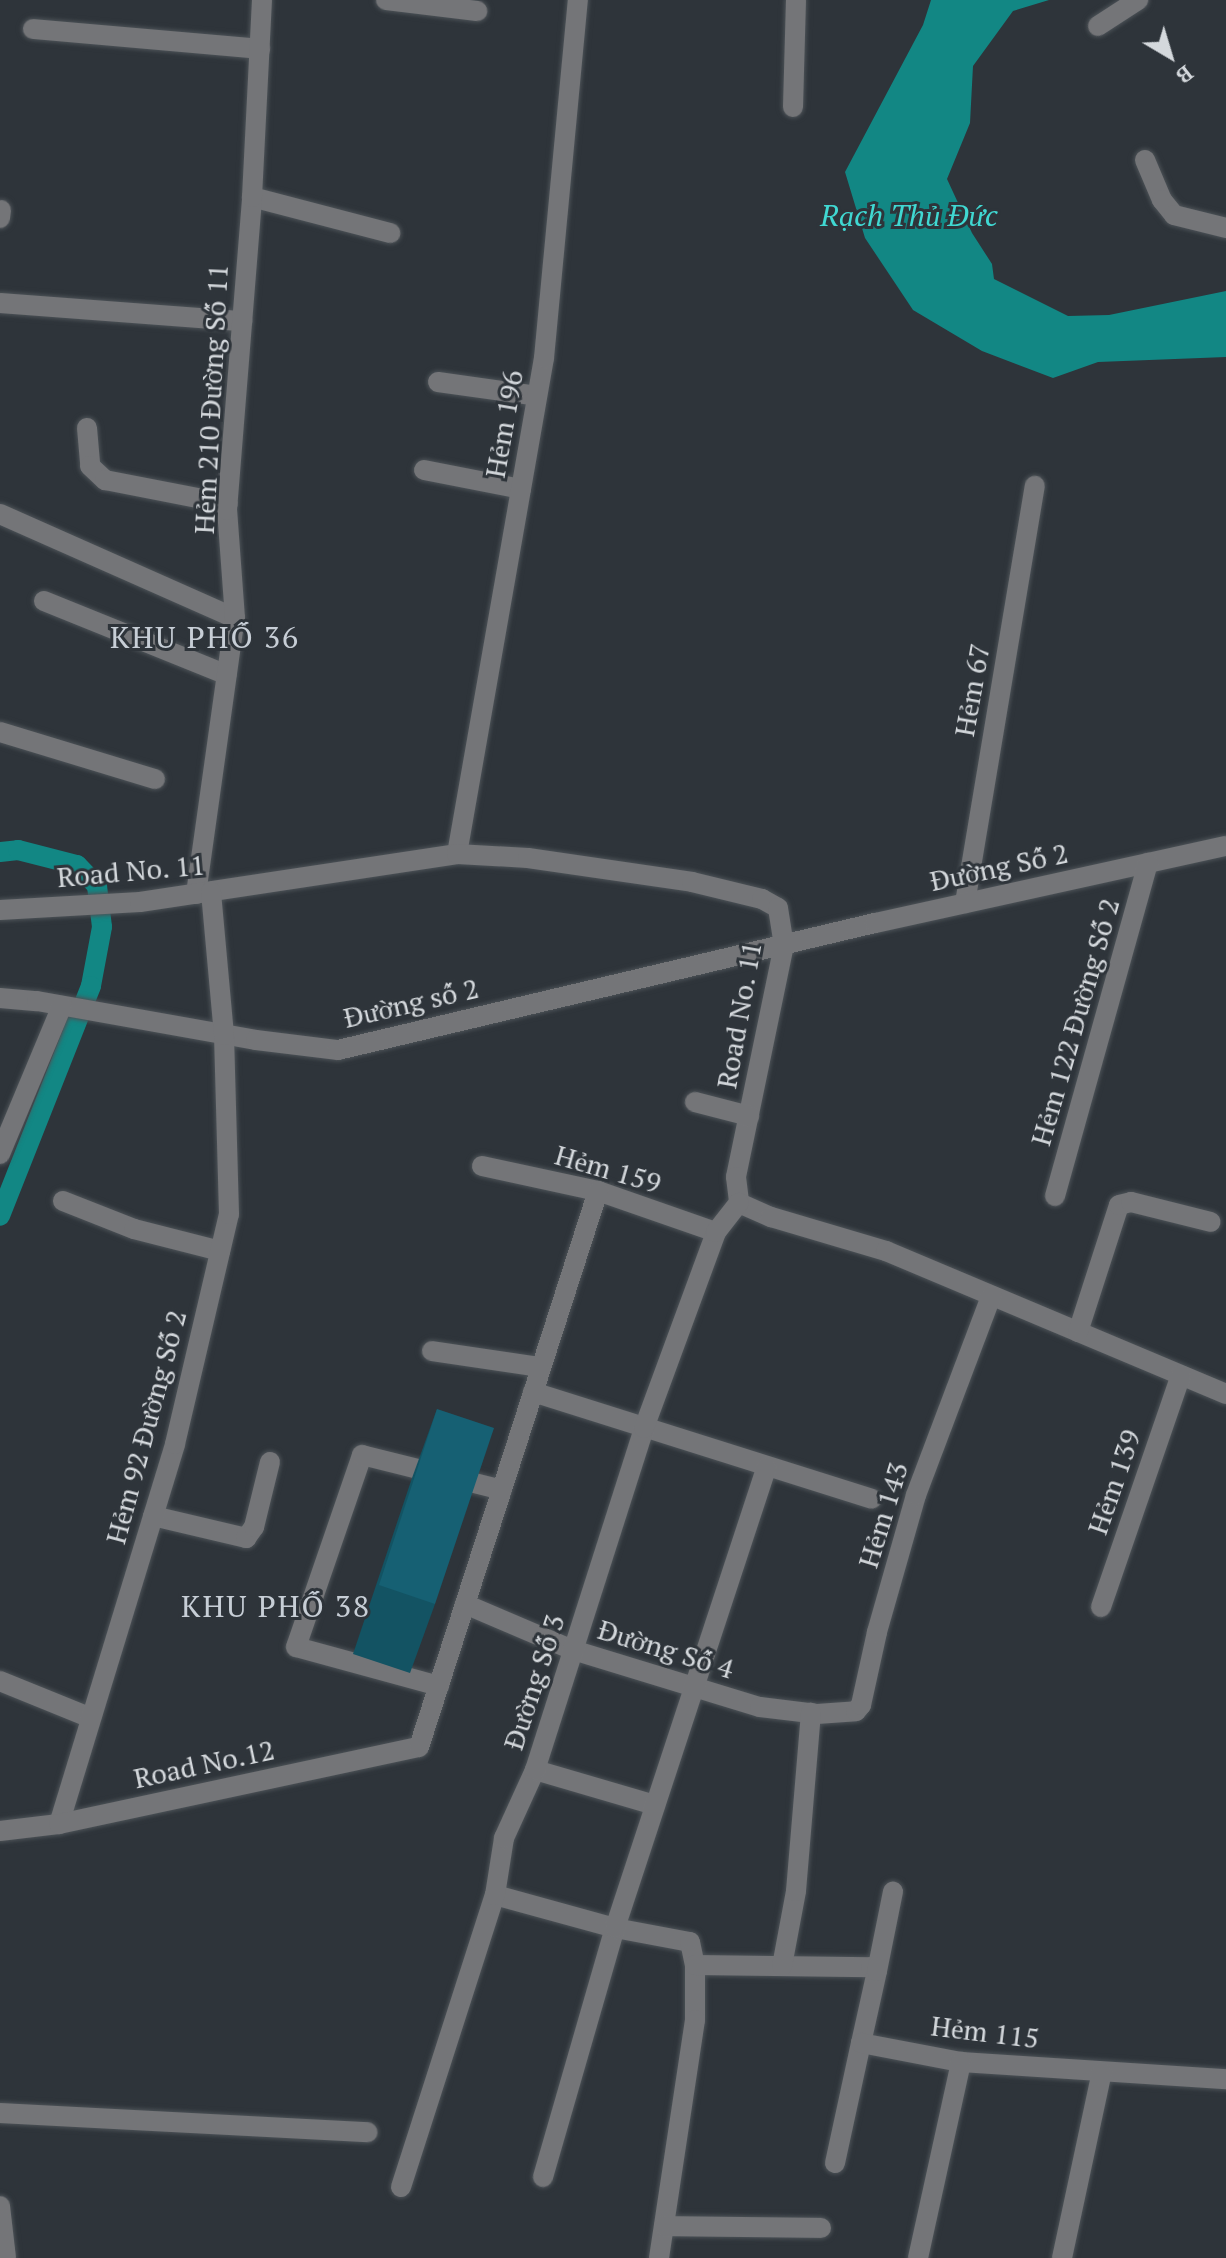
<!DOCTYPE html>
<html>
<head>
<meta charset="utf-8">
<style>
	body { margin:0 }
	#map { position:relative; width:1226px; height:2258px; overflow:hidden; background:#2e343a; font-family:"PT Serif",serif }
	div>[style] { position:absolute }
	.water>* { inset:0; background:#128784 }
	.canal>* { height:20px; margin:-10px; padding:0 10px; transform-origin:10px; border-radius:10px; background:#128784 }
	.roads { filter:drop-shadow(0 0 2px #4c5257) drop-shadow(0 0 2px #4c5257) }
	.minor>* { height:20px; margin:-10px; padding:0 10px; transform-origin:10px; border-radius:10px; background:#747578 }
	.wall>* { inset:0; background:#135363 }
	.building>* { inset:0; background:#166073 }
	span { translate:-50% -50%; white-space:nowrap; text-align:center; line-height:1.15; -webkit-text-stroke:6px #2e343a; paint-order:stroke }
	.street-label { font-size:28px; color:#d4d8dc }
	.water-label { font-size:30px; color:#40d8d2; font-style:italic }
	.neighbourhood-label { font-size:30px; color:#c7ced6; letter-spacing:2px }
	.north { position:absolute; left:1130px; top:16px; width:80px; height:80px; -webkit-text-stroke:6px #2e343a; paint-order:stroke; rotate:142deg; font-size:22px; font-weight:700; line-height:32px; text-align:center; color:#d4d8dc }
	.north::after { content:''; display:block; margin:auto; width:28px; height:36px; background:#d4d8dc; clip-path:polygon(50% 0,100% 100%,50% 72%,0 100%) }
</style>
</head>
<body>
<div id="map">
	<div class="water">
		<div style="clip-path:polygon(931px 0,1049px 0,1013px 11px,973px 66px,970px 123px,947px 179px,972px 233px,992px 264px,994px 279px,1068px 316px,1109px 315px,1226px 291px,1226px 357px,1098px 362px,1053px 378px,982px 351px,913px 310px,865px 238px,845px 172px,923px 25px)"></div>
	</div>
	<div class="canal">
		<div style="left:0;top:852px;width:18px;rotate:-6deg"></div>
		<div style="left:18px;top:850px;width:61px;rotate:14.3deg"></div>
		<div style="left:77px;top:865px;width:29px;rotate:46deg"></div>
		<div style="left:97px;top:886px;width:41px;rotate:83deg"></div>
		<div style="left:102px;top:927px;width:60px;rotate:100.6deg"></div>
		<div style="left:91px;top:986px;width:247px;rotate:111.6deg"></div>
	</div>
	<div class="roads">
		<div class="minor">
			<div style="left:386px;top:0;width:92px;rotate:6.9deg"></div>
			<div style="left:1098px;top:26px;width:48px;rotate:-33deg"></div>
			<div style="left:33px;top:29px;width:228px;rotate:5deg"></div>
			<div style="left:793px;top:107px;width:107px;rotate:-88.4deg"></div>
			<div style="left:1145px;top:160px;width:43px;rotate:67deg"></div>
			<div style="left:1162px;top:200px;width:19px;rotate:51deg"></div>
			<div style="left:1174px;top:215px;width:54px;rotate:14deg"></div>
			<div style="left:252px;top:197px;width:143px;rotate:14.6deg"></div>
			<div style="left:0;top:218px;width:8px;rotate:-83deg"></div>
			<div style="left:0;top:303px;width:243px;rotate:4.3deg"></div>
			<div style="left:438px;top:382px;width:100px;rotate:8deg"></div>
			<div style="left:87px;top:428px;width:38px;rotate:85deg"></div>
			<div style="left:90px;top:466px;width:21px;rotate:43deg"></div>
			<div style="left:105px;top:480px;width:125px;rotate:11deg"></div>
			<div style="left:424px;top:470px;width:99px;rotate:11.1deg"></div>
			<div style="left:0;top:514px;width:257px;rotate:23.9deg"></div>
			<div style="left:44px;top:601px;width:197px;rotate:22deg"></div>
			<div style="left:0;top:732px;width:162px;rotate:16.9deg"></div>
			<div style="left:457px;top:854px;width:504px;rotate:-80.05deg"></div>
			<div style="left:544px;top:358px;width:360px;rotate:-84.6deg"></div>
			<div style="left:196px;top:894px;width:279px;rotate:-82deg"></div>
			<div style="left:235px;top:618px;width:108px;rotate:-94.2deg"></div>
			<div style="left:227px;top:510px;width:314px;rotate:-85.4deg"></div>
			<div style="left:252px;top:197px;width:197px;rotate:-87.1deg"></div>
			<div style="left:965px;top:903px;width:423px;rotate:-80.5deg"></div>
			<div style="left:0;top:910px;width:140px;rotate:-3.3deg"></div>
			<div style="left:140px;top:902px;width:321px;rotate:-8.6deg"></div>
			<div style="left:457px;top:854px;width:71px;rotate:3.2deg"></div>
			<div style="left:528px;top:858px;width:166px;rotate:8.3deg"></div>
			<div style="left:692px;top:882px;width:72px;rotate:13.7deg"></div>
			<div style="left:762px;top:899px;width:18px;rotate:29deg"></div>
			<div style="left:778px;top:908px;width:37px;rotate:81deg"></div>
			<div style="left:784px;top:945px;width:237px;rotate:101.7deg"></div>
			<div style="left:736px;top:1177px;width:26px;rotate:83deg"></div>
			<div style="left:0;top:998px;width:37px;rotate:5deg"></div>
			<div style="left:37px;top:1001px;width:222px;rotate:10.1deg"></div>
			<div style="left:256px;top:1040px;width:83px;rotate:7deg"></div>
			<div style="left:338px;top:1050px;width:552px;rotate:-13.31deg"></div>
			<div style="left:875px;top:923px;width:359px;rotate:-12.4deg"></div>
			<div style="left:695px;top:1102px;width:56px;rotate:14.5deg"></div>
			<div style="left:0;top:1154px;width:160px;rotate:-67.3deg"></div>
			<div style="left:482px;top:1166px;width:119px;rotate:12.2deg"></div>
			<div style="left:598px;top:1191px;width:125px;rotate:19.2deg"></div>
			<div style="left:1055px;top:1196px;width:346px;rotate:-74.4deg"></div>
			<div style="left:63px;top:1201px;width:76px;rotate:21.5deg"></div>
			<div style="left:134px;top:1229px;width:89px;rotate:14.3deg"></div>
			<div style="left:739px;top:1203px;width:35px;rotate:24deg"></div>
			<div style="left:771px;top:1217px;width:120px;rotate:16.5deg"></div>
			<div style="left:886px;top:1251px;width:369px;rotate:22.8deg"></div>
			<div style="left:1078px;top:1332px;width:133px;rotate:-72.1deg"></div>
			<div style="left:1119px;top:1205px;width:12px;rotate:-14deg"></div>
			<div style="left:1131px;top:1202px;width:82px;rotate:14deg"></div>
			<div style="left:432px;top:1351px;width:110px;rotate:8.4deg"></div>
			<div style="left:533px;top:1392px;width:355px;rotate:17.5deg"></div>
			<div style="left:153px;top:1516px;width:96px;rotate:13.3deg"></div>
			<div style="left:246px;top:1538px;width:14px;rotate:-54deg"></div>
			<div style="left:254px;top:1527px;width:67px;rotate:-76.2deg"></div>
			<div style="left:465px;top:1604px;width:117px;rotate:23.1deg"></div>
			<div style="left:573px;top:1650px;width:195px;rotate:17deg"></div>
			<div style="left:760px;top:1707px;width:57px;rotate:7deg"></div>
			<div style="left:817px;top:1714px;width:39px;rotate:-4deg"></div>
			<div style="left:856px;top:1711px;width:8px;rotate:-50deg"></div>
			<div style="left:861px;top:1705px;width:75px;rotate:-77.6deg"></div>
			<div style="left:877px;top:1632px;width:142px;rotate:-74.1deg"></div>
			<div style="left:916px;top:1495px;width:213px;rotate:-69.3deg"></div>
			<div style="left:1101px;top:1607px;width:245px;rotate:-71deg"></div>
			<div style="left:0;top:1681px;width:98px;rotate:22.1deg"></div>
			<div style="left:439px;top:1686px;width:148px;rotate:-164.7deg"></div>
			<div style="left:296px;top:1647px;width:203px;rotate:-71deg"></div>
			<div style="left:362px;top:1455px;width:144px;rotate:14deg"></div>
			<div style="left:535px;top:1770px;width:125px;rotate:16.3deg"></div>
			<div style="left:59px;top:1824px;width:397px;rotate:-73deg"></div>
			<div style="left:175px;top:1444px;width:236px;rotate:-76.8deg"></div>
			<div style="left:229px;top:1214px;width:179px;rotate:-91.6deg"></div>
			<div style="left:224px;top:1035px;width:144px;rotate:-95.2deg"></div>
			<div style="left:0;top:1831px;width:59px;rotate:-6.8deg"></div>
			<div style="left:59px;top:1824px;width:368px;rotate:-12.1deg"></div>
			<div style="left:419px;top:1747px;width:584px;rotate:-72.15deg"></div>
			<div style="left:495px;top:1895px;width:124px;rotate:15.4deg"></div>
			<div style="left:615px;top:1928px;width:76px;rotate:10.6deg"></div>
			<div style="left:690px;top:1942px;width:24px;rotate:78deg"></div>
			<div style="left:695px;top:1965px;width:55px;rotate:90deg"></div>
			<div style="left:695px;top:2020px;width:241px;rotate:98.6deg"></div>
			<div style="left:695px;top:1965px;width:176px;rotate:0.7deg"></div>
			<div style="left:871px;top:1967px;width:7px;rotate:34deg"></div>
			<div style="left:877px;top:1971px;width:74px;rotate:102.5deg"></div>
			<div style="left:782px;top:1966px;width:76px;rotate:-79.4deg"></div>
			<div style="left:796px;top:1891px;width:179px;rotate:-85.2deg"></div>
			<div style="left:877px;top:1971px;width:81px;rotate:-78.6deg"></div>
			<div style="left:0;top:2113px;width:368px;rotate:3deg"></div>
			<div style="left:835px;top:2163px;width:123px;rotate:-77.8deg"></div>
			<div style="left:861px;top:2043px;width:102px;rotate:10.8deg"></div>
			<div style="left:961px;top:2062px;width:266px;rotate:3.7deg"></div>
			<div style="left:543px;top:2177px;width:259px;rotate:-73.9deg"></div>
			<div style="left:615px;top:1928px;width:485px;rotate:-71.8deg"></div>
			<div style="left:401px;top:2187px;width:307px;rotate:-72.2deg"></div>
			<div style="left:495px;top:1895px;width:58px;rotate:-81deg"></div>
			<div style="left:504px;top:1838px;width:75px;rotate:-65.5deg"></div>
			<div style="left:535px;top:1770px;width:359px;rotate:-72.3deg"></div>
			<div style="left:644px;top:1428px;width:209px;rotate:-69.8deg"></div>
			<div style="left:716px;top:1232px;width:37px;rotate:-52deg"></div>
			<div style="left:0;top:2206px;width:52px;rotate:83.4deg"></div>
			<div style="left:664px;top:2226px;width:157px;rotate:0.7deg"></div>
			<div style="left:918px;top:2258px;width:201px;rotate:-77.6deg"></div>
			<div style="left:1062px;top:2258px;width:190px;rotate:-77.9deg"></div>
		</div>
	</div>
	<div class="wall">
		<div style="clip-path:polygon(437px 1409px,435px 1604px,410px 1673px,353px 1654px,412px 1478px)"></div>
	</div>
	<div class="building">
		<div style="clip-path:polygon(437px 1409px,494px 1428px,435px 1604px,379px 1585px)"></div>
	</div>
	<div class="street-label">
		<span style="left:211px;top:399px;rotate:-87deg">Hẻm 210 Đường Số 11</span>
		<span style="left:504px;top:424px;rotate:-80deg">Hẻm 196</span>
		<span style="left:972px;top:690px;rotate:-80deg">Hẻm 67</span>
		<span style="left:999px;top:867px;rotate:-12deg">Đường Số 2</span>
		<span style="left:131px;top:871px;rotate:-5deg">Road No. 11</span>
		<span style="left:411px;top:1003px;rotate:-13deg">Đường số 2</span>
		<span style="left:739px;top:1015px;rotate:-80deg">Road No. 11</span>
		<span style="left:1075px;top:1022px;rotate:-74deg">Hẻm 122 Đường Số 2</span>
		<span style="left:608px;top:1169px;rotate:16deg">Hẻm 159</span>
		<span style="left:146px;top:1427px;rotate:-75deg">Hẻm 92 Đường Số 2</span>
		<span style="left:1114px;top:1482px;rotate:-71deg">Hẻm 139</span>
		<span style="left:883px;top:1515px;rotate:-73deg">Hẻm 143</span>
		<span style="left:666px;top:1649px;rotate:17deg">Đường Số 4</span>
		<span style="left:534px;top:1682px;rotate:-72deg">Đường Số 3</span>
		<span style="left:204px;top:1764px;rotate:-12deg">Road No.12</span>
		<span style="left:985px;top:2032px;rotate:7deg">Hẻm 115</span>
	</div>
	<div class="water-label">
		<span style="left:909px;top:215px">Rạch Thủ Đức</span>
	</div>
	<div class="neighbourhood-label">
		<span style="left:205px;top:637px">KHU PHỐ 36</span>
		<span style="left:276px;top:1606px">KHU PHỐ 38</span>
	</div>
	<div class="north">B</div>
</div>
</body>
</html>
